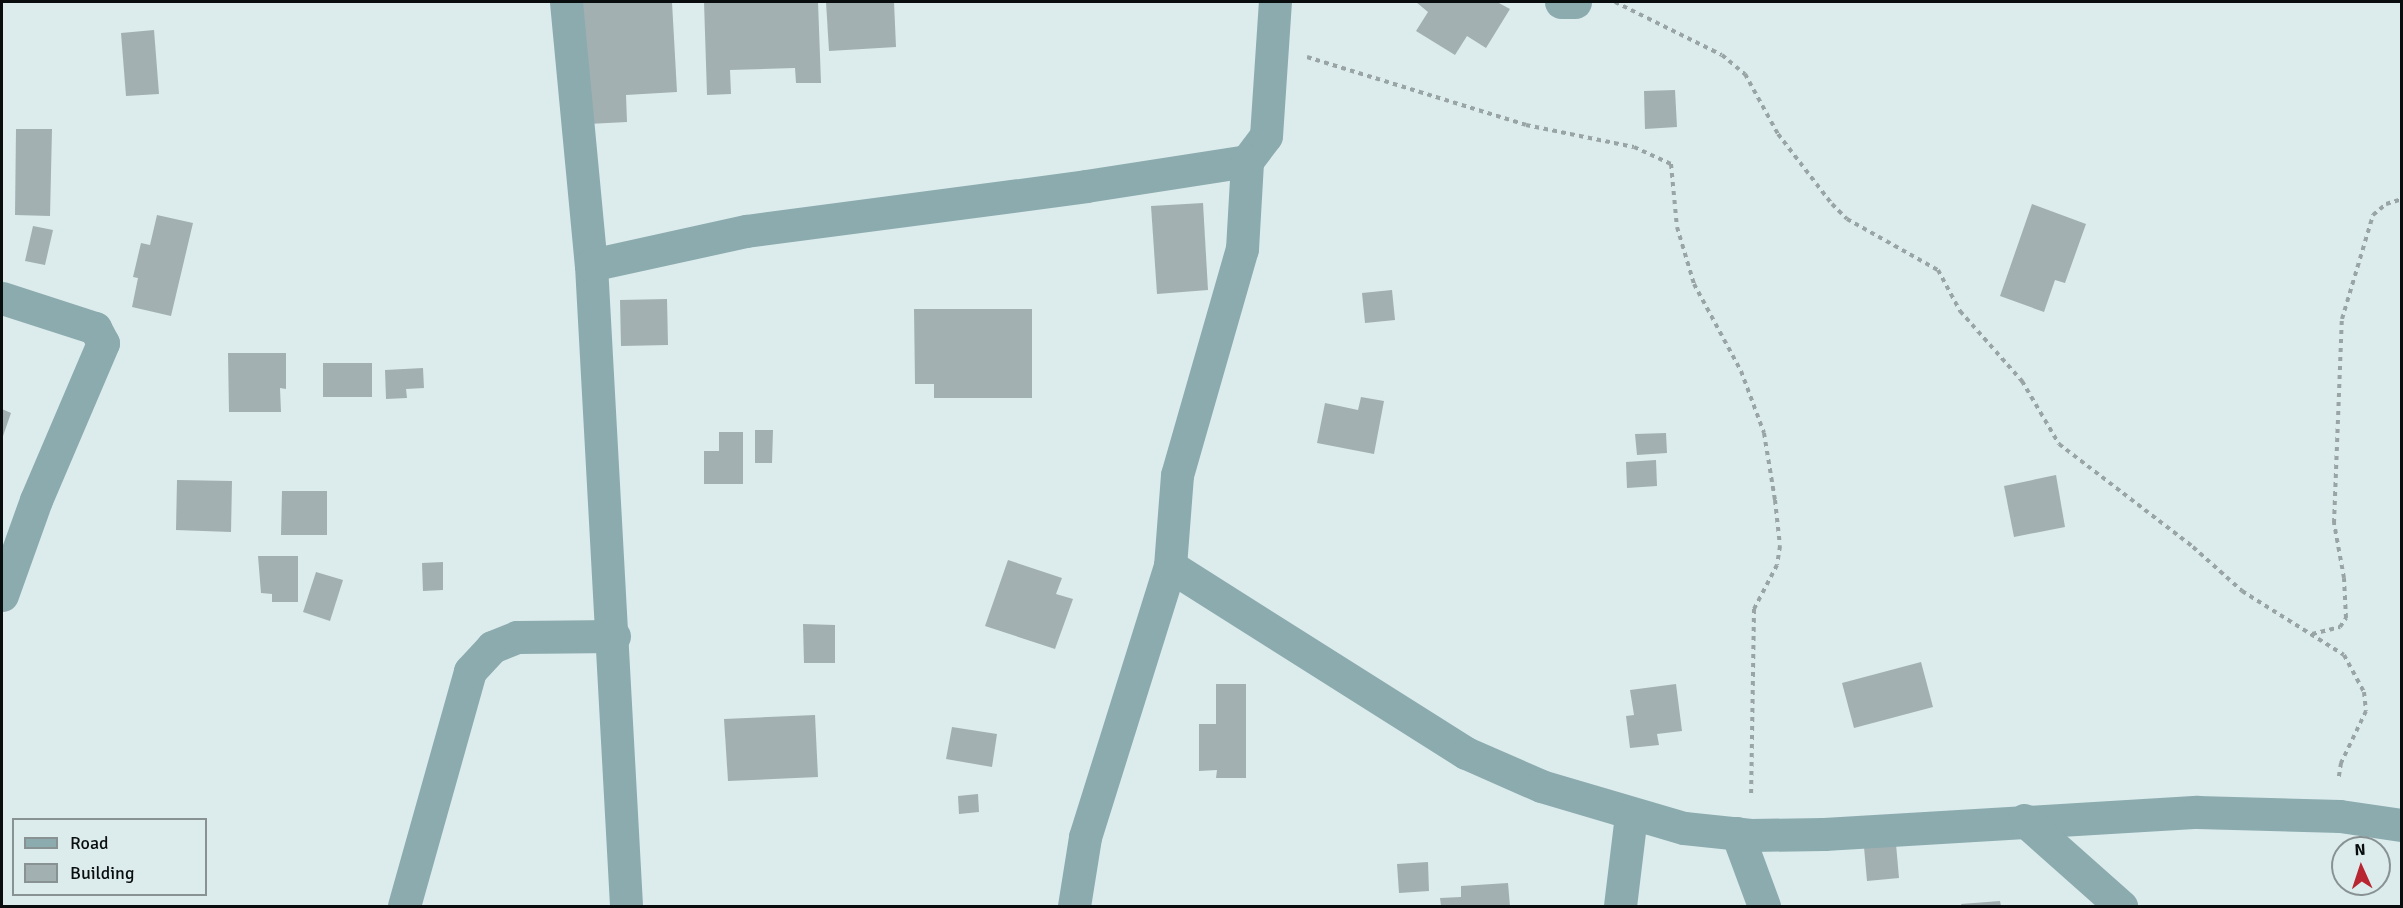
<!DOCTYPE html>
<html>
<head>
<meta charset="utf-8">
<style>
	body { margin:0 }
	#map { position:relative; width:2403px; height:908px; overflow:hidden; background:#dcebec; font-family:Signika,sans-serif }
	div>[style] { position:absolute }
	.building>* { inset:0; background:#a2b0b2 }
	.path>* { height:4px; margin-top:-2px; transform-origin:0; background:repeating-linear-gradient(90deg,#99a4a5 0 4.5px,transparent 0 9px) }
	.street>* { height:33px; margin:-16.5px; padding:0 16.5px; transform-origin:16.5px; border-radius:16.5px; background:#8babae }
	span { translate:-50% -50%; white-space:nowrap; text-align:center; line-height:1.15; -webkit-text-stroke:5px #dcebec; paint-order:stroke }
	.frame { position:absolute; inset:0; border:3px solid #090d0e; pointer-events:none }
	.legend { position:absolute; left:12px; top:818px; width:195px; height:78px; box-sizing:border-box; background:#dcebec; border:2px solid #889293; margin:0; padding:8px 10px; list-style:none; font-size:18px; color:#090d0e }
	.legend li { display:flex; align-items:center; gap:12px; height:30px }
	.legend b { width:30px; border:2px solid #889293 }
	.north { position:absolute; left:2331px; top:836px; width:60px; height:60px; box-sizing:border-box; background:#dcebec; border:2px solid #889293; border-radius:50%; rotate:357deg; font-size:16px; font-weight:700; line-height:24px; text-align:center; color:#090d0e }
	.north::after { content:''; display:block; margin:auto; width:21px; height:27px; background:#b82731; clip-path:polygon(50% 0,100% 100%,50% 72%,0 100%) }
</style>
</head>
<body>
<div id="map">
	<div class="building">
		<div style="clip-path:polygon(582px 2px,672px 2px,677px 92px,626px 95px,627px 122px,588px 124px)"></div>
		<div style="clip-path:polygon(704px 2px,818px 2px,821px 83px,796px 83px,795px 68px,730px 70px,731px 94px,707px 95px)"></div>
		<div style="clip-path:polygon(826px 2px,894px 2px,896px 47px,829px 51px)"></div>
		<div style="clip-path:polygon(1416px 2px,1497px 2px,1510px 9px,1486px 48px,1467px 36px,1455px 55px,1416px 31px,1428px 12px)"></div>
		<div style="clip-path:polygon(154px 30px,159px 94px,126px 96px,121px 33px)"></div>
		<div style="clip-path:polygon(1675px 90px,1677px 127px,1645px 129px,1644px 91px)"></div>
		<div style="clip-path:polygon(16px 129px,52px 129px,50px 216px,15px 215px)"></div>
		<div style="clip-path:polygon(1203px 203px,1208px 290px,1157px 294px,1151px 206px)"></div>
		<div style="clip-path:polygon(2032px 204px,2086px 224px,2065px 283px,2055px 280px,2044px 312px,2000px 296px)"></div>
		<div style="clip-path:polygon(157px 215px,193px 223px,171px 316px,132px 307px,138px 278px,133px 277px,141px 243px,150px 245px)"></div>
		<div style="clip-path:polygon(33px 226px,53px 230px,45px 265px,25px 261px)"></div>
		<div style="clip-path:polygon(1392px 290px,1395px 320px,1365px 323px,1362px 293px)"></div>
		<div style="clip-path:polygon(667px 299px,668px 345px,621px 346px,620px 300px)"></div>
		<div style="clip-path:polygon(914px 309px,1032px 309px,1032px 398px,934px 398px,934px 384px,915px 384px)"></div>
		<div style="clip-path:polygon(228px 353px,286px 353px,286px 389px,280px 388px,281px 412px,229px 412px)"></div>
		<div style="clip-path:polygon(323px 363px,372px 363px,372px 397px,323px 397px)"></div>
		<div style="clip-path:polygon(423px 368px,424px 388px,406px 389px,407px 398px,386px 399px,385px 370px)"></div>
		<div style="clip-path:polygon(1361px 397px,1384px 401px,1374px 454px,1317px 443px,1325px 403px,1358px 410px)"></div>
		<div style="clip-path:polygon(2px 409px,11px 413px,2px 439px)"></div>
		<div style="clip-path:polygon(755px 430px,773px 430px,772px 463px,755px 463px)"></div>
		<div style="clip-path:polygon(719px 432px,743px 432px,743px 484px,704px 484px,704px 451px,719px 451px)"></div>
		<div style="clip-path:polygon(1666px 433px,1667px 453px,1637px 455px,1635px 434px)"></div>
		<div style="clip-path:polygon(1656px 460px,1657px 486px,1627px 488px,1626px 462px)"></div>
		<div style="clip-path:polygon(2056px 475px,2065px 527px,2014px 537px,2004px 486px)"></div>
		<div style="clip-path:polygon(177px 480px,232px 481px,231px 532px,176px 530px)"></div>
		<div style="clip-path:polygon(282px 491px,327px 491px,327px 535px,281px 535px)"></div>
		<div style="clip-path:polygon(258px 556px,298px 556px,298px 602px,272px 602px,272px 594px,261px 593px)"></div>
		<div style="clip-path:polygon(1008px 560px,1062px 578px,1056px 594px,1073px 599px,1055px 649px,985px 626px)"></div>
		<div style="clip-path:polygon(443px 562px,443px 590px,423px 591px,422px 563px)"></div>
		<div style="clip-path:polygon(316px 572px,343px 580px,330px 621px,303px 612px)"></div>
		<div style="clip-path:polygon(803px 624px,835px 625px,835px 663px,804px 663px)"></div>
		<div style="clip-path:polygon(1921px 662px,1933px 707px,1854px 728px,1842px 683px)"></div>
		<div style="clip-path:polygon(1216px 684px,1246px 684px,1246px 778px,1216px 778px,1217px 770px,1199px 771px,1199px 724px,1216px 724px)"></div>
		<div style="clip-path:polygon(1676px 684px,1682px 731px,1657px 734px,1659px 745px,1630px 748px,1626px 716px,1634px 715px,1630px 690px)"></div>
		<div style="clip-path:polygon(815px 715px,818px 777px,728px 781px,724px 719px)"></div>
		<div style="clip-path:polygon(952px 727px,997px 734px,992px 767px,946px 759px)"></div>
		<div style="clip-path:polygon(978px 794px,979px 812px,959px 814px,958px 796px)"></div>
		<div style="clip-path:polygon(1896px 844px,1899px 878px,1867px 881px,1864px 847px)"></div>
		<div style="clip-path:polygon(1428px 862px,1429px 891px,1399px 893px,1397px 864px)"></div>
		<div style="clip-path:polygon(1508px 883px,1510px 906px,1441px 906px,1440px 898px,1461px 897px,1461px 886px)"></div>
		<div style="clip-path:polygon(2000px 901px,2001px 906px,1962px 906px,1961px 904px)"></div>
	</div>
	<div class="path">
		<div style="left:1615px;top:2px;width:119px;rotate:26.4deg"></div>
		<div style="left:1722px;top:55px;width:30px;rotate:40deg"></div>
		<div style="left:1745px;top:74px;width:68px;rotate:61.2deg"></div>
		<div style="left:1778px;top:134px;width:88px;rotate:52.4deg"></div>
		<div style="left:1832px;top:204px;width:21px;rotate:45deg"></div>
		<div style="left:1847px;top:219px;width:104px;rotate:29.3deg"></div>
		<div style="left:1938px;top:270px;width:47px;rotate:61.8deg"></div>
		<div style="left:1960px;top:311px;width:94px;rotate:48.5deg"></div>
		<div style="left:2022px;top:381px;width:73px;rotate:59.6deg"></div>
		<div style="left:2059px;top:444px;width:169px;rotate:37.5deg"></div>
		<div style="left:2193px;top:547px;width:66px;rotate:41.9deg"></div>
		<div style="left:2242px;top:591px;width:120px;rotate:32.1deg"></div>
		<div style="left:2344px;top:655px;width:42px;rotate:61.6deg"></div>
		<div style="left:2364px;top:692px;width:19px;rotate:84deg"></div>
		<div style="left:2366px;top:711px;width:58px;rotate:115.7deg"></div>
		<div style="left:2341px;top:763px;width:18px;rotate:99deg"></div>
		<div style="left:1307px;top:57px;width:229px;rotate:17.2deg"></div>
		<div style="left:1526px;top:125px;width:110px;rotate:11.5deg"></div>
		<div style="left:1634px;top:147px;width:41px;rotate:24.7deg"></div>
		<div style="left:1671px;top:164px;width:63px;rotate:84.6deg"></div>
		<div style="left:1677px;top:227px;width:59px;rotate:73.4deg"></div>
		<div style="left:1694px;top:284px;width:99px;rotate:61.6deg"></div>
		<div style="left:1741px;top:371px;width:66px;rotate:69.6deg"></div>
		<div style="left:1764px;top:433px;width:68px;rotate:80.7deg"></div>
		<div style="left:1775px;top:500px;width:46px;rotate:83.8deg"></div>
		<div style="left:1780px;top:546px;width:19px;rotate:99deg"></div>
		<div style="left:1777px;top:565px;width:50px;rotate:117.6deg"></div>
		<div style="left:1754px;top:609px;width:189px;rotate:90.9deg"></div>
		<div style="left:2312px;top:634px;width:29px;rotate:-14deg"></div>
		<div style="left:2340px;top:627px;width:11px;rotate:-56deg"></div>
		<div style="left:2346px;top:618px;width:40px;rotate:-92.9deg"></div>
		<div style="left:2344px;top:578px;width:56px;rotate:-100.3deg"></div>
		<div style="left:2334px;top:523px;width:204px;rotate:-87.8deg"></div>
		<div style="left:2342px;top:319px;width:109px;rotate:-73.4deg"></div>
		<div style="left:2373px;top:215px;width:17px;rotate:-40deg"></div>
		<div style="left:2386px;top:204px;width:17px;rotate:-17deg"></div>
	</div>
	<div class="street">
		<div style="left:566px;top:2px;width:264px;rotate:84.6deg"></div>
		<div style="left:591px;top:265px;width:642px;rotate:86.87deg"></div>
		<div style="left:1561px;top:2px;width:14px"></div>
		<div style="left:591px;top:265px;width:159px;rotate:-12.4deg"></div>
		<div style="left:746px;top:231px;width:343px;rotate:-7.5deg"></div>
		<div style="left:1086px;top:186px;width:163px;rotate:-8.8deg"></div>
		<div style="left:1247px;top:161px;width:31px;rotate:-53deg"></div>
		<div style="left:1266px;top:136px;width:134px;rotate:-86.2deg"></div>
		<div style="left:2px;top:298px;width:98px;rotate:17.9deg"></div>
		<div style="left:95px;top:328px;width:17px;rotate:62deg"></div>
		<div style="left:103px;top:343px;width:171px;rotate:113.1deg"></div>
		<div style="left:36px;top:500px;width:101px;rotate:109.7deg"></div>
		<div style="left:1170px;top:566px;width:350px;rotate:32.3deg"></div>
		<div style="left:1466px;top:753px;width:82px;rotate:23.7deg"></div>
		<div style="left:1541px;top:786px;width:149px;rotate:16.4deg"></div>
		<div style="left:1684px;top:828px;width:67px;rotate:6deg"></div>
		<div style="left:1751px;top:835px;width:73px;rotate:-0.8deg"></div>
		<div style="left:1824px;top:834px;width:374px;rotate:-3.4deg"></div>
		<div style="left:2197px;top:812px;width:143px;rotate:1.6deg"></div>
		<div style="left:2340px;top:816px;width:63px;rotate:8.3deg"></div>
		<div style="left:2024px;top:820px;width:130px;rotate:41.6deg"></div>
		<div style="left:1737px;top:833px;width:78px;rotate:69.7deg"></div>
		<div style="left:404px;top:906px;width:244px;rotate:-74.3deg"></div>
		<div style="left:470px;top:671px;width:33px;rotate:-47deg"></div>
		<div style="left:492px;top:647px;width:27px;rotate:-22deg"></div>
		<div style="left:517px;top:637px;width:97px;rotate:-0.6deg"></div>
		<div style="left:1074px;top:906px;width:70px;rotate:-80.9deg"></div>
		<div style="left:1085px;top:837px;width:284px;rotate:-72.6deg"></div>
		<div style="left:1170px;top:566px;width:91px;rotate:-85.6deg"></div>
		<div style="left:1177px;top:475px;width:235px;rotate:-74deg"></div>
		<div style="left:1242px;top:249px;width:88px;rotate:-86.7deg"></div>
		<div style="left:1620px;top:906px;width:92px;rotate:-83.1deg"></div>
	</div>
	<div class="frame"></div>
	<ul class="legend">
	<li><b style="height:8px;background:#8babae"></b>Road</li>
	<li><b style="height:16px;background:#a2b0b2"></b>Building</li>
	</ul>
	<div class="north">N</div>
</div>
</body>
</html>
